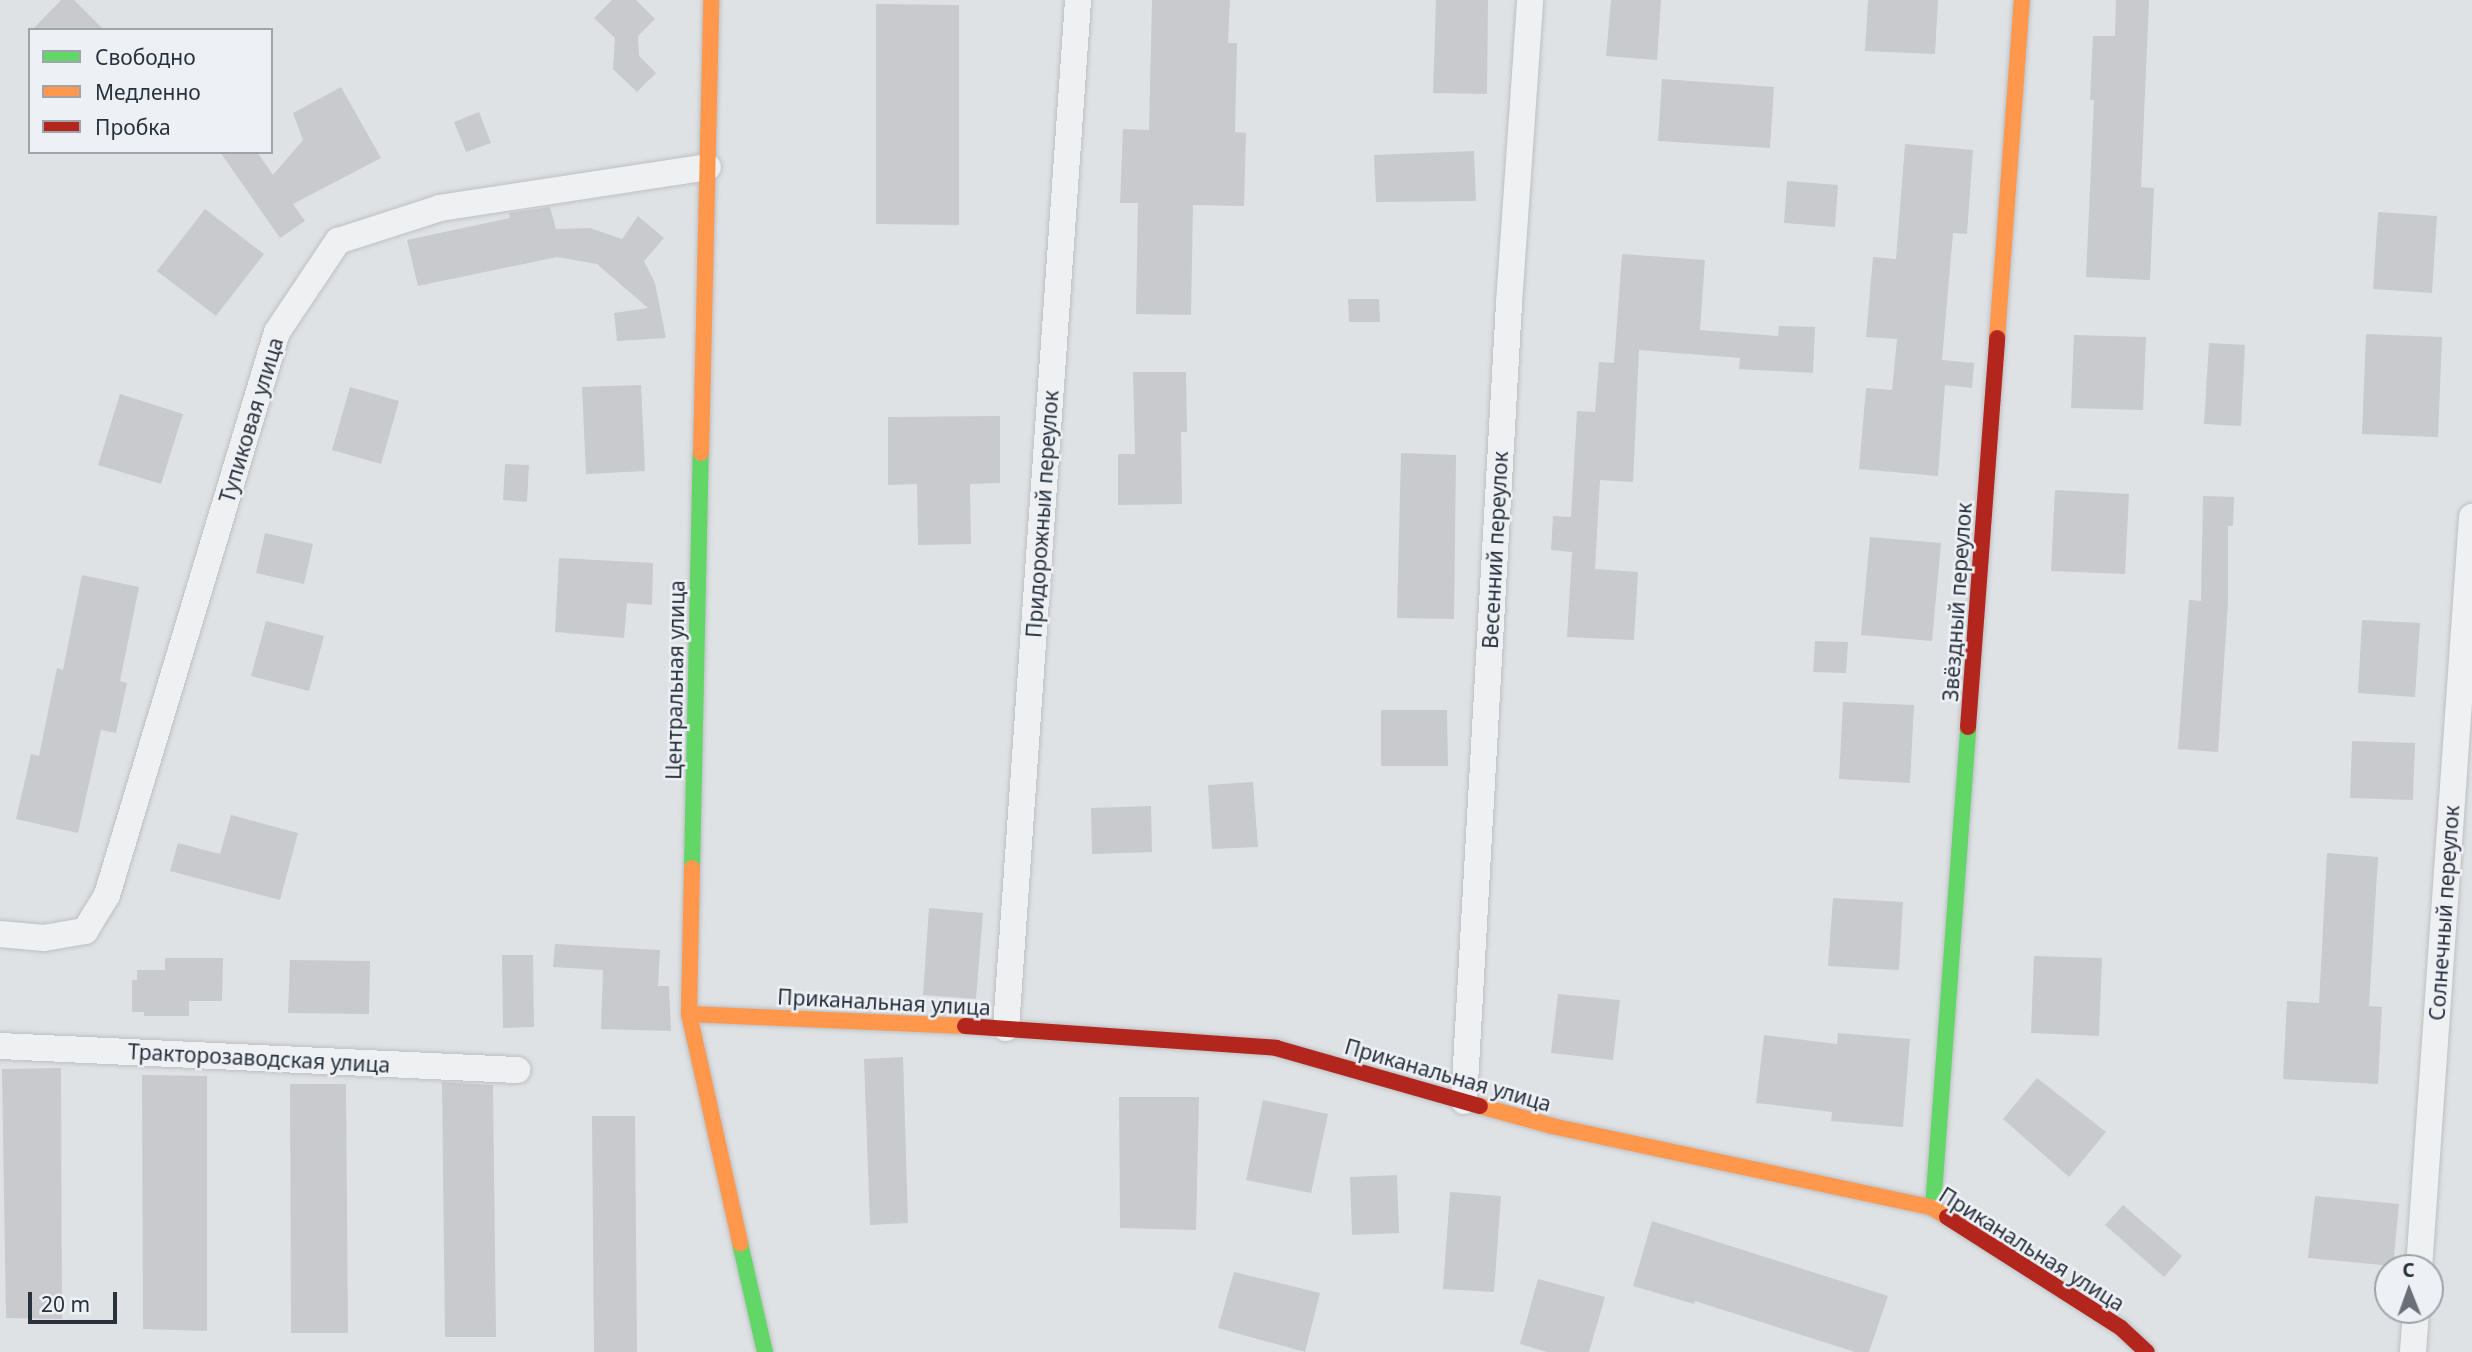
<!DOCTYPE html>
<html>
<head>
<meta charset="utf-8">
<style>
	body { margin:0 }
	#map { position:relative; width:2472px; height:1352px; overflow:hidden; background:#dfe2e5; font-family:"Noto Sans",sans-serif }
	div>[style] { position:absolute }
	.building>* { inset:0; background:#c8cacd }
	.roads { filter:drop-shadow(0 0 2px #bdc0c3) drop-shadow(0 0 2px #bdc0c3) }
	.street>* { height:26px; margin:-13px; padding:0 13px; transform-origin:13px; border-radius:13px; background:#eff0f1 }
	.fast>* { height:16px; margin:-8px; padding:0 8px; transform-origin:8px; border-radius:8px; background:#63d668 }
	.slow>* { height:16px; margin:-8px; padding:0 8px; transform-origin:8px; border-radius:8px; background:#ff974d }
	.jam>* { height:16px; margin:-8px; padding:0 8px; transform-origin:8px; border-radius:8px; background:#b3261e }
	span { translate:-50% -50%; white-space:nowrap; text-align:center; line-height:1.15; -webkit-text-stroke:5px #edf0f4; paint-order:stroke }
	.street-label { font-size:21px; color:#28313c }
	.legend { position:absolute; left:28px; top:28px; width:245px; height:126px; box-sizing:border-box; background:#edf0f4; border:2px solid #9ea4aa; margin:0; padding:9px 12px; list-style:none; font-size:21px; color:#28313c }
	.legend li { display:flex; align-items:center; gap:14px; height:35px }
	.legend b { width:35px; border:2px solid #9ea4aa }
	.north { position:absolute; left:2374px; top:1254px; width:70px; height:70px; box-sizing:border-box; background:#edf0f4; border:2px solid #9ea4aa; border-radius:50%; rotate:359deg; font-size:19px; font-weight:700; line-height:28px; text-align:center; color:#28313c }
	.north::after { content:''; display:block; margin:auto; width:24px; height:32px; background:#686f77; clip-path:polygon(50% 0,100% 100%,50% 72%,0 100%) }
	.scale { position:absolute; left:28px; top:1292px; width:89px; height:32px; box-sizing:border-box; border:4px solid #28313c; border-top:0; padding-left:9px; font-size:21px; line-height:24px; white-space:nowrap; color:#28313c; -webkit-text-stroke:5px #edf0f4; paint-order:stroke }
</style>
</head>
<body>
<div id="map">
	<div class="building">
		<div style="clip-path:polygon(61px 0,74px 0,104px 30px,32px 30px)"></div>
		<div style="clip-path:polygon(612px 0,636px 0,655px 19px,638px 36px,639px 56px,656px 73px,637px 92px,613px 69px,615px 38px,594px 18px)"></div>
		<div style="clip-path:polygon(1152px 0,1230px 0,1228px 43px,1237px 43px,1235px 132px,1246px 133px,1244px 206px,1193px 205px,1191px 315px,1136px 314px,1138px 203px,1120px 203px,1123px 129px,1149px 130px)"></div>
		<div style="clip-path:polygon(1436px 0,1488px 0,1487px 94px,1433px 93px)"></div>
		<div style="clip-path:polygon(1611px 0,1661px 0,1657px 60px,1606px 56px)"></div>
		<div style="clip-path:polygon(1868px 0,1938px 0,1935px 54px,1865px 51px)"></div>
		<div style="clip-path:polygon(2116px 0,2149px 0,2141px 187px,2154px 188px,2150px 280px,2086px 277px,2094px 100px,2090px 100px,2093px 36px,2115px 36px)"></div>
		<div style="clip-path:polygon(876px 4px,959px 5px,959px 225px,876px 224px)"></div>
		<div style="clip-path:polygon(1662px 79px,1774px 87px,1770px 148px,1658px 141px)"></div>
		<div style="clip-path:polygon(341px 87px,381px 158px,293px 204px,305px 221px,280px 238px,220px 152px,257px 152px,273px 175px,303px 140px,293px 113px)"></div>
		<div style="clip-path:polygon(479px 112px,491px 143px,466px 152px,454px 122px)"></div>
		<div style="clip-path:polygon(1905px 144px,1973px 150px,1967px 234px,1953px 233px,1942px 360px,1974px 363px,1972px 388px,1945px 385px,1938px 476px,1859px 469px,1866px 388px,1892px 390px,1897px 339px,1866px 337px,1873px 257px,1896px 259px)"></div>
		<div style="clip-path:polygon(1474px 151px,1476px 201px,1376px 202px,1374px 155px)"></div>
		<div style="clip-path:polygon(1787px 181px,1838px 185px,1835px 227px,1784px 223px)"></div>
		<div style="clip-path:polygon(550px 207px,556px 229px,590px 228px,622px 239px,638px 216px,664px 238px,644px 261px,655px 283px,666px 338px,617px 341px,614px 313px,648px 308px,597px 264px,557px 257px,418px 286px,407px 240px,510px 218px,509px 213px)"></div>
		<div style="clip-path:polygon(205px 209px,264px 254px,216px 316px,157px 271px)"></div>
		<div style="clip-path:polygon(2378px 212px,2437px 216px,2432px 293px,2373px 289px)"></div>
		<div style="clip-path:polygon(1622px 254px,1705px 260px,1700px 330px,1778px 336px,1779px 326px,1815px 327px,1813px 373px,1739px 369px,1740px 358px,1639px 350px,1633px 482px,1600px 480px,1595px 569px,1638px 572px,1634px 640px,1567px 637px,1572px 552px,1551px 550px,1553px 516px,1571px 517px,1577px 411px,1595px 412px,1599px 362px,1614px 363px)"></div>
		<div style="clip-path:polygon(1348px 299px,1379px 299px,1380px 322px,1349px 322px)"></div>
		<div style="clip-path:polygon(2366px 334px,2442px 337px,2438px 437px,2362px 434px)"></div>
		<div style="clip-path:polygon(2074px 335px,2146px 337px,2143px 410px,2071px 408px)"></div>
		<div style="clip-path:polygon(2209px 343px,2245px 345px,2241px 426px,2204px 424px)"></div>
		<div style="clip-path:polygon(1133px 372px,1186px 372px,1187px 432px,1181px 432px,1182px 504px,1118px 505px,1118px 454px,1135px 454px)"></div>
		<div style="clip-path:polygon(641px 385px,645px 471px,586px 474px,582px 387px)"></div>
		<div style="clip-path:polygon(350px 387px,399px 401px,381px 464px,332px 450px)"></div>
		<div style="clip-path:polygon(120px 394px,183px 414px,161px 484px,98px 465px)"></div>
		<div style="clip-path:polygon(1000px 416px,1000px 483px,970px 484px,971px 544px,918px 545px,917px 484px,888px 485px,888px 417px)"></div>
		<div style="clip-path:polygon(1401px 453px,1456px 455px,1454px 619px,1397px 618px)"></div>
		<div style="clip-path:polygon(505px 464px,529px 465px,527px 502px,503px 500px)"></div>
		<div style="clip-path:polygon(2055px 490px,2129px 494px,2125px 574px,2051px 571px)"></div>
		<div style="clip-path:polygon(2203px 496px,2234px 497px,2233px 526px,2228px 526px,2228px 603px,2218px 752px,2178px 749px,2189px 600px,2201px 601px)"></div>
		<div style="clip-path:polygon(265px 533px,313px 544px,304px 584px,256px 573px)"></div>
		<div style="clip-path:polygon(1870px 537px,1941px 543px,1932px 641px,1861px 635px)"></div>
		<div style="clip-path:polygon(559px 558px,653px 563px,652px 605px,627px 603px,624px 638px,555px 632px)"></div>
		<div style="clip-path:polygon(82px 575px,139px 587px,120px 681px,127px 683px,116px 733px,101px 730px,78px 833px,16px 819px,31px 754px,39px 756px,57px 668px,63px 670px)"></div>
		<div style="clip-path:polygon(2362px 620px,2420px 623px,2415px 697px,2358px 693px)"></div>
		<div style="clip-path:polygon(266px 621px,324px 636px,309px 691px,251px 676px)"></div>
		<div style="clip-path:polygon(1815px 641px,1848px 642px,1846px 673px,1813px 672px)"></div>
		<div style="clip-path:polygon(1843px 702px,1914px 705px,1910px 783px,1839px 779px)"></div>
		<div style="clip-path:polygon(1381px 710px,1447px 710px,1448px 766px,1381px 766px)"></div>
		<div style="clip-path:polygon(2352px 741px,2415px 743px,2413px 800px,2350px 798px)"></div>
		<div style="clip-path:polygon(1253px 782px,1258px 847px,1212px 849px,1208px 785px)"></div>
		<div style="clip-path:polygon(1151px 806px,1152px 852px,1092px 854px,1091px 808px)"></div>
		<div style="clip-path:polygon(231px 815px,298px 833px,280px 900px,170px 871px,178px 843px,220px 854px)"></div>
		<div style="clip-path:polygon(2327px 853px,2378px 857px,2369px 1006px,2382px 1007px,2378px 1084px,2283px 1079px,2287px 1001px,2319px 1003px)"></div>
		<div style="clip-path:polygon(1833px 898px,1903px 902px,1899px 970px,1828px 966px)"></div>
		<div style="clip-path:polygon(929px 908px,983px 913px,976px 999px,923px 995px)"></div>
		<div style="clip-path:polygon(555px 944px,660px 950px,658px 986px,669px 986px,671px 1031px,601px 1029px,603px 970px,553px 967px)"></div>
		<div style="clip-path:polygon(502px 955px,533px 955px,534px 1027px,503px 1028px)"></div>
		<div style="clip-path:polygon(2034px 956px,2102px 958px,2099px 1036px,2031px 1033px)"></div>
		<div style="clip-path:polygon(165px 958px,223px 958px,222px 1001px,189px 1001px,189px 1016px,144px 1016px,144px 1012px,132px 1012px,132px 980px,137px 980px,137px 970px,165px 970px)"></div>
		<div style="clip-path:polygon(290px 960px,370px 961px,369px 1014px,288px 1013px)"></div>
		<div style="clip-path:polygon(1558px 994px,1620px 1000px,1613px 1060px,1551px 1053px)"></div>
		<div style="clip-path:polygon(1838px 1033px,1910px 1039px,1903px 1127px,1831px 1121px,1832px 1112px,1756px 1103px,1764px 1035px,1837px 1044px)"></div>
		<div style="clip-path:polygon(903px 1057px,908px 1223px,870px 1225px,864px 1059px)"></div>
		<div style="clip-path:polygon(61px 1068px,62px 1319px,6px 1318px,2px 1069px)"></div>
		<div style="clip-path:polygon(142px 1075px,207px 1076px,207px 1331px,143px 1329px)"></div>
		<div style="clip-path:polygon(2037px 1078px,2106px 1132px,2069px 1177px,2003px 1119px)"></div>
		<div style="clip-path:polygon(442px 1082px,493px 1085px,496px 1337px,445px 1337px)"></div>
		<div style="clip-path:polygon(290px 1084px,346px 1084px,348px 1333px,291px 1333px)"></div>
		<div style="clip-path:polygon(1119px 1097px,1199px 1097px,1196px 1230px,1120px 1228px)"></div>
		<div style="clip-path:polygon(1263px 1100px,1328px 1114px,1311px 1193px,1246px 1180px)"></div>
		<div style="clip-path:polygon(592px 1116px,635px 1116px,637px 1352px,594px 1352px)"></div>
		<div style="clip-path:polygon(1397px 1175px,1399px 1233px,1352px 1235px,1350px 1177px)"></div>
		<div style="clip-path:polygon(1450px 1192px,1501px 1196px,1494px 1292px,1443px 1289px)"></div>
		<div style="clip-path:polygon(2315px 1196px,2399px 1204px,2393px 1266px,2308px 1258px)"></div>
		<div style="clip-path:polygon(2123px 1205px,2182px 1256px,2164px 1277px,2105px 1225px)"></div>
		<div style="clip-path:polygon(1652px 1221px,1888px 1296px,1869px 1352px,1855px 1352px,1695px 1301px,1694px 1304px,1633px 1286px)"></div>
		<div style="clip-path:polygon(1234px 1272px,1320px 1293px,1305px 1352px,1218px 1328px)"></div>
		<div style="clip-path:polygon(1538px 1279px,1605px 1297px,1589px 1352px,1547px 1352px,1520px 1344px)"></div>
	</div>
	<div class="roads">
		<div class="street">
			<div style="left:0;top:934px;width:44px;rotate:5.2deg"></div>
			<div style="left:44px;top:938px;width:42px;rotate:-9.7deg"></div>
			<div style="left:85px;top:931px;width:42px;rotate:-58.6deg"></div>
			<div style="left:107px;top:895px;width:588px;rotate:-73.2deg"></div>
			<div style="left:277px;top:332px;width:110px;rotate:-56.2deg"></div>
			<div style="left:338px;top:241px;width:107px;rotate:-17.9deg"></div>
			<div style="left:440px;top:208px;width:271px;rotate:-8.7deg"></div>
			<div style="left:1006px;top:1028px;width:1031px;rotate:-85.99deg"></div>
			<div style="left:0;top:1046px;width:518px;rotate:2.66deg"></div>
			<div style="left:1464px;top:1101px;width:799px;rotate:-86.77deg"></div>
			<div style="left:1509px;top:303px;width:304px;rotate:-86deg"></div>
			<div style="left:2419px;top:1268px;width:753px;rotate:-85.96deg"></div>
			<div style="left:2413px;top:1352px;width:42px;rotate:-85.9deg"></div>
		</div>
		<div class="fast">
			<div style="left:692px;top:868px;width:415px;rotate:-88.8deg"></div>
			<div style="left:1933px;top:1208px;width:482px;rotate:-85.8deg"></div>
			<div style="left:740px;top:1243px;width:112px;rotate:77.1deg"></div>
		</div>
		<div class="slow">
			<div style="left:1997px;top:338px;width:339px;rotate:-85.8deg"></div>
			<div style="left:701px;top:453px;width:453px;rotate:-88.7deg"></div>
			<div style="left:692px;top:868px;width:146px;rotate:91.2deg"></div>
			<div style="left:689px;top:1014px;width:235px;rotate:77.4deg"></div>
			<div style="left:689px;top:1014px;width:276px;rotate:2.5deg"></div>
			<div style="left:1480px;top:1106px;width:75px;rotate:15.5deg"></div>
			<div style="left:1552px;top:1126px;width:390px;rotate:12.1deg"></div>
			<div style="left:1933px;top:1208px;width:17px;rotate:33deg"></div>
		</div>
		<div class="jam">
			<div style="left:1968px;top:727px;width:390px;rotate:-85.7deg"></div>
			<div style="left:965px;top:1026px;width:312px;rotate:4deg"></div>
			<div style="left:1276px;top:1048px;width:212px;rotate:15.9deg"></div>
			<div style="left:1947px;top:1217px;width:206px;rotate:32.5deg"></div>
			<div style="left:2121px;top:1328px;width:35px;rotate:43deg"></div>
		</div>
	</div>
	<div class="street-label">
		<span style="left:251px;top:420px;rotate:-73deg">Тупиковая улица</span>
		<span style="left:1042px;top:514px;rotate:-86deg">Придорожный переулок</span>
		<span style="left:1495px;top:550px;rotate:-87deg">Весенний переулок</span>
		<span style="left:1957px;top:602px;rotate:-86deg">Звёздный переулок</span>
		<span style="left:675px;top:680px;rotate:-89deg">Центральная улица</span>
		<span style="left:2444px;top:913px;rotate:-86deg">Солнечный переулок</span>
		<span style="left:884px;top:1002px;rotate:3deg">Приканальная улица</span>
		<span style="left:259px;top:1058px;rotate:3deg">Тракторозаводская улица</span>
		<span style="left:1448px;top:1075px;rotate:16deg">Приканальная улица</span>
		<span style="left:2032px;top:1249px;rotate:32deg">Приканальная улица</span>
	</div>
	<ul class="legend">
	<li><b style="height:9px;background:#63d668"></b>Свободно</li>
	<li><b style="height:9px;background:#ff974d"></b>Медленно</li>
	<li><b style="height:9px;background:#b3261e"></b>Пробка</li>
	</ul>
	<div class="north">С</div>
	<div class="scale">20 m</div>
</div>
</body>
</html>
